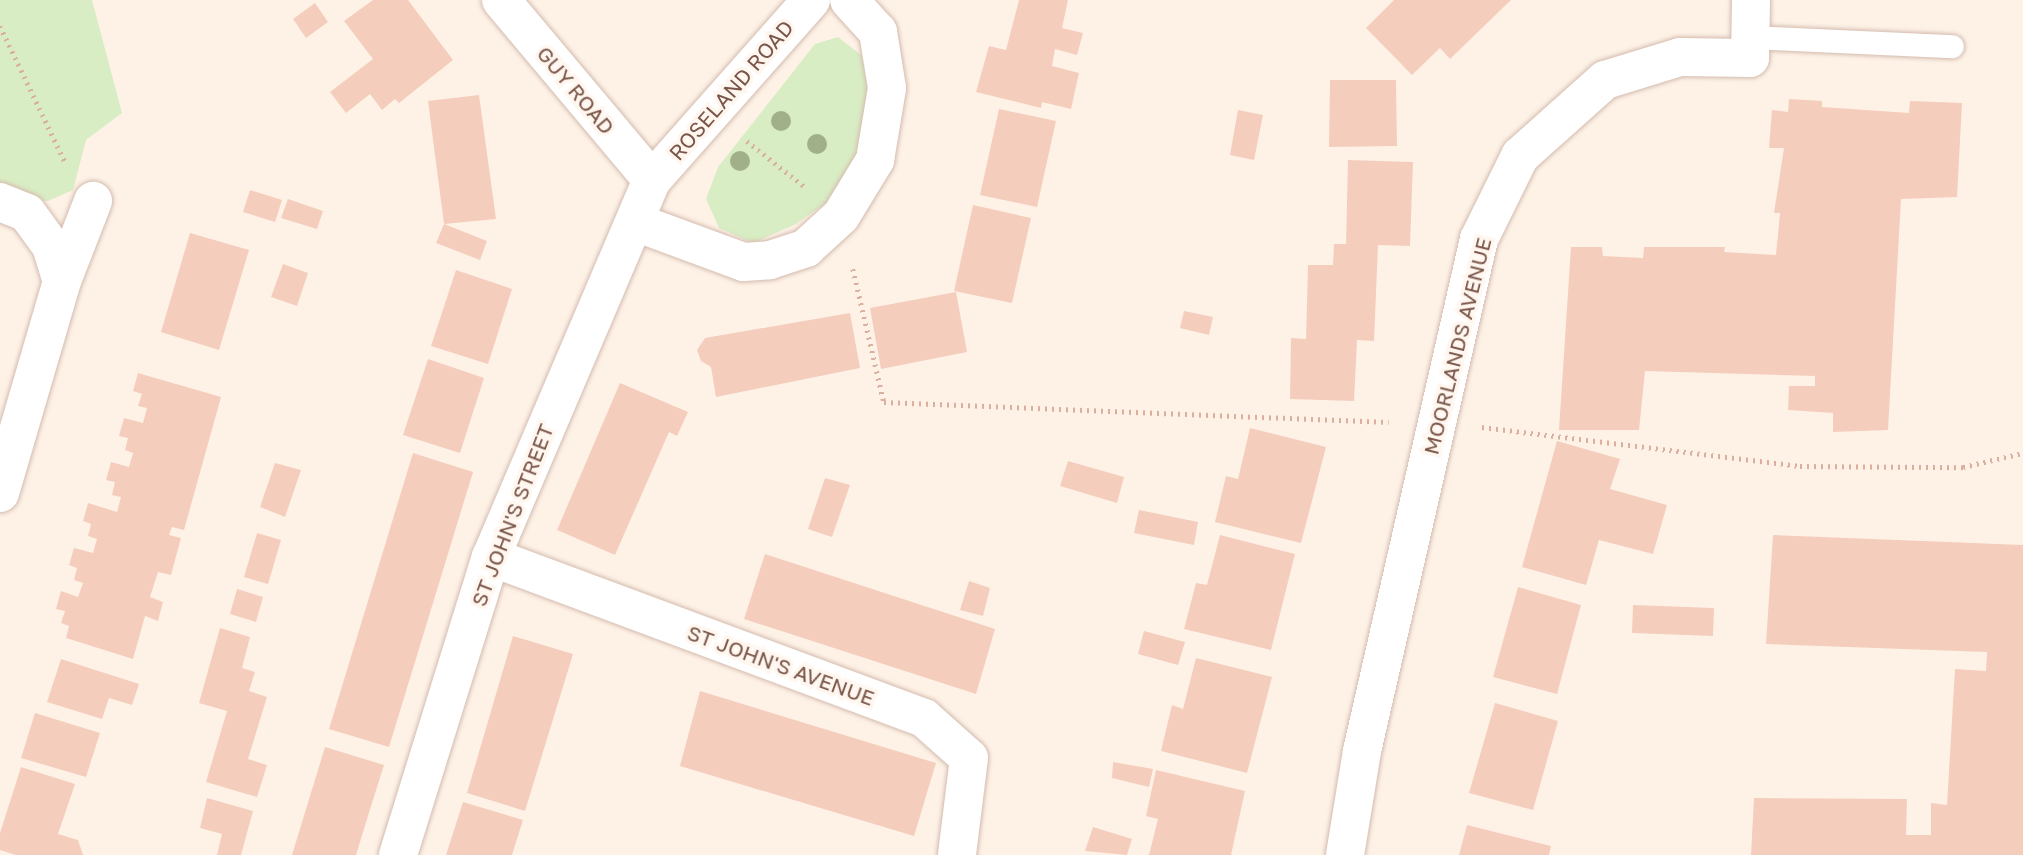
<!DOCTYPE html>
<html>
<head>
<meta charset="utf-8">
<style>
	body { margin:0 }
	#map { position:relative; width:2023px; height:855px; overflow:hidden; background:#fef2e7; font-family:"Golos Text",sans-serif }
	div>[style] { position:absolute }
	.green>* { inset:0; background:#d9edc4 }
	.building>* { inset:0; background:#f5cdbd }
	.path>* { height:4.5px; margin-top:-2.25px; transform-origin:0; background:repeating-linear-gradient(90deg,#dbaf9f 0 2px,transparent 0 7px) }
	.roads { filter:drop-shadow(0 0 2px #d4bbae) drop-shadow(0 0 2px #d4bbae) }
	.service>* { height:23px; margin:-11.5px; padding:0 11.5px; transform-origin:11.5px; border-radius:11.5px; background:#fff }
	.minor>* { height:38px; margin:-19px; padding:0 19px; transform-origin:19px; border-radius:19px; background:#fff }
	.trees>* { width:20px; height:20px; margin:-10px; border-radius:50%; background:#a2b08a }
	span { translate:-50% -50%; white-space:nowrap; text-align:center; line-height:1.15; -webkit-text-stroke:7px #fff7ef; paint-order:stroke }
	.street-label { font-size:21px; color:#7a5549 }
</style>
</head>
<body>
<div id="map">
	<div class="green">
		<div style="clip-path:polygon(0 0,92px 0,122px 113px,86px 140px,73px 190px,48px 201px,32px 200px,0 186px)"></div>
		<div style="clip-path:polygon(838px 37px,865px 58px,876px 97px,859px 159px,833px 198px,796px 224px,753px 243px,719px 228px,706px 199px,718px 167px,815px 44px)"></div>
	</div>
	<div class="building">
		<div style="clip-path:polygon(373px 0,408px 0,453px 60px,399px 103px,395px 99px,382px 110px,370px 94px,346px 113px,330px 92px,373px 59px,344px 21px)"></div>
		<div style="clip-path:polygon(1019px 0,1068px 0,1062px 28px,1083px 33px,1077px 55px,1055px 49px,1052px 66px,1079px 73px,1071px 109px,1042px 102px,1041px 108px,976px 92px,989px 46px,1006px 50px)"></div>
		<div style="clip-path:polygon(1394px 0,1511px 0,1450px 59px,1440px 48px,1412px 75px,1366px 28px)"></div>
		<div style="clip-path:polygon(315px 3px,328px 22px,306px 38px,293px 19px)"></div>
		<div style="clip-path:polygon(1330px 80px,1396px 80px,1397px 146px,1329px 147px)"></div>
		<div style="clip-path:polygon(479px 95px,496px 219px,444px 224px,428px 101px)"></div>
		<div style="clip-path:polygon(1789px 99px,1822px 101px,1822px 107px,1909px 113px,1910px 101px,1962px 103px,1957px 197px,1901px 199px,1888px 430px,1833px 432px,1833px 413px,1788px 410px,1789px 386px,1815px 386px,1815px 376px,1645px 371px,1639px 430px,1559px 430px,1571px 247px,1602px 247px,1603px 256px,1643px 258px,1644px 247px,1725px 247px,1724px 252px,1776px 255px,1780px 213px,1774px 213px,1784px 148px,1769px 148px,1772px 110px,1788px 112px)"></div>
		<div style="clip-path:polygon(999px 109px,1056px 121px,1037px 207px,980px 195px)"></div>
		<div style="clip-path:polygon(1238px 110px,1263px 115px,1254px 160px,1230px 155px)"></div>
		<div style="clip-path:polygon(1348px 160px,1413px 162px,1410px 246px,1378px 245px,1374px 341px,1357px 340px,1354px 401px,1290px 399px,1291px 338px,1306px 339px,1308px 265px,1333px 265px,1334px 244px,1346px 244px)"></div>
		<div style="clip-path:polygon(250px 190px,282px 200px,275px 222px,243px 212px)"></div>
		<div style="clip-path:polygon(288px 199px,323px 211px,317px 229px,281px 218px)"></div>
		<div style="clip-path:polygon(973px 205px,1031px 218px,1012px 303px,954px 291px)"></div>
		<div style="clip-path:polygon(444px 224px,487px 241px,480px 260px,436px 243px)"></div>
		<div style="clip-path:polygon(190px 233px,249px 250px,219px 350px,161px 332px)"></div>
		<div style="clip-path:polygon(283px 264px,308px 273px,297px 306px,271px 297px)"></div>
		<div style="clip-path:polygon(456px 270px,512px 289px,488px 364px,431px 346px)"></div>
		<div style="clip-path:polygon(956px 292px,967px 352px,881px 369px,870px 308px)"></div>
		<div style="clip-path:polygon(1184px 311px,1213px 317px,1209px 335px,1180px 328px)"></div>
		<div style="clip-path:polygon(850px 313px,860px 368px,716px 397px,711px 367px,701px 361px,697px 350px,705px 338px)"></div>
		<div style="clip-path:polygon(428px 359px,484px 378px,460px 453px,403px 435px)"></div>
		<div style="clip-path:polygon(138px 373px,221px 397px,184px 530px,172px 527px,169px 535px,181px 538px,171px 575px,158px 572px,150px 597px,163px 602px,158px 621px,145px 616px,133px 659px,66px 638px,69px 626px,61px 623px,65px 611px,56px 609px,61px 591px,78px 597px,83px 583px,74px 580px,77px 568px,69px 565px,74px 548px,93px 553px,97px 539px,88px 536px,91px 524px,83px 521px,88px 503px,117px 512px,121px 497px,112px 495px,115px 482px,106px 480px,111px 462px,129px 467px,133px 453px,125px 450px,128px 438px,119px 436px,124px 418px,143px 423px,147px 408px,138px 406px,142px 394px,133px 391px)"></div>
		<div style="clip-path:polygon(620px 383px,688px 412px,677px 436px,669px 432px,615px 555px,557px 530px)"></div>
		<div style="clip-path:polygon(1250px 428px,1326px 447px,1301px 543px,1215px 522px,1226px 476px,1238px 479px)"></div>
		<div style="clip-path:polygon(1557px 441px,1620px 459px,1610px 489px,1667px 505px,1653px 554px,1599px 540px,1586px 585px,1522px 567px)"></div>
		<div style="clip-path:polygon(413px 453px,473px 472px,389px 747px,329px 729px)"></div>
		<div style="clip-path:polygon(1068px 461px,1124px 477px,1117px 503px,1060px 486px)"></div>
		<div style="clip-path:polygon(275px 463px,301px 470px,285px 517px,260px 507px)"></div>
		<div style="clip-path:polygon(825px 478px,850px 485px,832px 537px,808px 529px)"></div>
		<div style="clip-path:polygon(1139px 510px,1198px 522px,1194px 545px,1134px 533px)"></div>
		<div style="clip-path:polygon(257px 533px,281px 540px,268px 584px,244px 577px)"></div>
		<div style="clip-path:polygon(1220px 535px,1295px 554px,1271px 650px,1184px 629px,1196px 583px,1207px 585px)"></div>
		<div style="clip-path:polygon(1773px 535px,2023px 545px,2023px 855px,1751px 855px,1754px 798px,1907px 799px,1906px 835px,1931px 835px,1931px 803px,1947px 805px,1955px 669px,1986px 671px,1987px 652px,1766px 644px)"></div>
		<div style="clip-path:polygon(765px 554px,995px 629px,976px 694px,744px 619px)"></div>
		<div style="clip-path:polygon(969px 581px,990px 588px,983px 616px,960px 610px)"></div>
		<div style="clip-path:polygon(1518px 587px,1581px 605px,1557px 694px,1493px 677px)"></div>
		<div style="clip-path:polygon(237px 589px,263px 597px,256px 622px,230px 614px)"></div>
		<div style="clip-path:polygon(1633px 605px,1714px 608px,1713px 636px,1632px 633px)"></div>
		<div style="clip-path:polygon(220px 628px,250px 637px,242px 668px,255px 672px,249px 691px,267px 697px,248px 759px,267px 765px,257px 797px,206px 782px,227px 711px,199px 703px)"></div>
		<div style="clip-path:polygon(1144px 631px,1185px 642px,1178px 665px,1138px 654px)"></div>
		<div style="clip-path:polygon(513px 636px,573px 654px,525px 811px,467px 793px)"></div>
		<div style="clip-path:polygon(1196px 658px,1272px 677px,1247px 773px,1161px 751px,1172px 705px,1183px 709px)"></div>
		<div style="clip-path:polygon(61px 659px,139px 684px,132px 705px,109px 698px,102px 719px,47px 702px)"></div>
		<div style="clip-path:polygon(700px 691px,936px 763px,914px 836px,680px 766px)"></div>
		<div style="clip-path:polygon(1495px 703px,1558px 721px,1533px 810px,1469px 793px)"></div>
		<div style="clip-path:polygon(35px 713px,100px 733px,86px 777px,21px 758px)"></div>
		<div style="clip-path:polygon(325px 747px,384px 765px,372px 803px,356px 855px,292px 855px)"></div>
		<div style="clip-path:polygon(1113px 762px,1153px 769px,1149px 787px,1112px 778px)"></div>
		<div style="clip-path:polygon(21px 767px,75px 784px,58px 834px,78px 840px,83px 855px,16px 855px,0 850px,0 833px)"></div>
		<div style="clip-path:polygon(1156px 770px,1245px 791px,1231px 855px,1149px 855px,1158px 819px,1146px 816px)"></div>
		<div style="clip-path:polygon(207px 798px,253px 811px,241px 855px,217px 855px,222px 834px,200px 828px)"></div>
		<div style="clip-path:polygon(463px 802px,523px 820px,512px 855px,446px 855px)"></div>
		<div style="clip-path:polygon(1467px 825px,1551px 846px,1549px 855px,1459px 855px)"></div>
		<div style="clip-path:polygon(1093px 827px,1132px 839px,1127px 855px,1085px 851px)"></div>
	</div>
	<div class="path">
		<div style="left:0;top:26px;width:153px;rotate:64.4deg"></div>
		<div style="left:747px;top:141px;width:75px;rotate:38.5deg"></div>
		<div style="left:853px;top:269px;width:137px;rotate:76.9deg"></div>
		<div style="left:884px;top:402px;width:505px;rotate:2.27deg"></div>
		<div style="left:1482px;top:427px;width:320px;rotate:7deg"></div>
		<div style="left:1800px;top:466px;width:163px;rotate:0.4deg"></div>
		<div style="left:1963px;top:467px;width:62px;rotate:-13.1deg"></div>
	</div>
	<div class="roads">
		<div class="service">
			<div style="left:1751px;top:37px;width:201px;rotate:2.6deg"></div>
		</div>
		<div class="minor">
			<div style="left:501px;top:0;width:235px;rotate:50deg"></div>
			<div style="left:0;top:202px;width:29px;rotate:22deg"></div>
			<div style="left:27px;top:213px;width:41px;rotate:54deg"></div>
			<div style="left:51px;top:246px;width:37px;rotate:73deg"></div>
			<div style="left:62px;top:281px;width:221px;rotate:106.3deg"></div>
			<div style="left:635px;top:222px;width:116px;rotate:20.2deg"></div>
			<div style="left:744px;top:262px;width:26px;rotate:-4deg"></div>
			<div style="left:770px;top:260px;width:38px;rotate:-18deg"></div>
			<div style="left:806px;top:248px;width:47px;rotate:-42.4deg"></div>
			<div style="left:841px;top:216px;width:66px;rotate:-58.7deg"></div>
			<div style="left:875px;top:160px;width:73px;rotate:-80.5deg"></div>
			<div style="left:887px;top:88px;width:57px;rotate:-99.1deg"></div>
			<div style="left:878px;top:32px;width:43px;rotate:-132.2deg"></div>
			<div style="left:62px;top:281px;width:86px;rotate:-68.8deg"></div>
			<div style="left:491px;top:557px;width:462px;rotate:20.4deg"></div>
			<div style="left:924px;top:718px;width:60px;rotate:41.6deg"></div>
			<div style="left:969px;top:758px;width:98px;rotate:97.1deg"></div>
			<div style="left:398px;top:855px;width:312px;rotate:-72.7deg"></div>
			<div style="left:491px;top:557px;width:410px;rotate:-66.9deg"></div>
			<div style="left:652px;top:180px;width:240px;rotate:-48.5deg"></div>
			<div style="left:1345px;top:855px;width:105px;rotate:-80.7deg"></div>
			<div style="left:1362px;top:751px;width:525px;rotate:-77.13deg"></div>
			<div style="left:1479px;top:239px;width:93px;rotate:-63.7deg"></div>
			<div style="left:1520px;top:156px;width:114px;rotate:-41.8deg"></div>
			<div style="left:1605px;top:80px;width:78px;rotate:-17deg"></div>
			<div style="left:1680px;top:57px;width:70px;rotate:0.8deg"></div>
			<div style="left:1750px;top:58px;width:58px;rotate:-89deg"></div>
		</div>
	</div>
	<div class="trees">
		<div style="left:781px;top:121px"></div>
		<div style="left:817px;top:144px"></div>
		<div style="left:740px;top:161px"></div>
	</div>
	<div class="street-label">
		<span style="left:576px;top:90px;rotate:50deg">GUY ROAD</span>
		<span style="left:731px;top:90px;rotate:-49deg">ROSELAND ROAD</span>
		<span style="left:1457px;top:346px;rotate:-76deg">MOORLANDS AVENUE</span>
		<span style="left:512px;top:515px;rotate:-69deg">ST JOHN'S STREET</span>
		<span style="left:781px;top:665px;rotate:20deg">ST JOHN'S AVENUE</span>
	</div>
</div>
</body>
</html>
